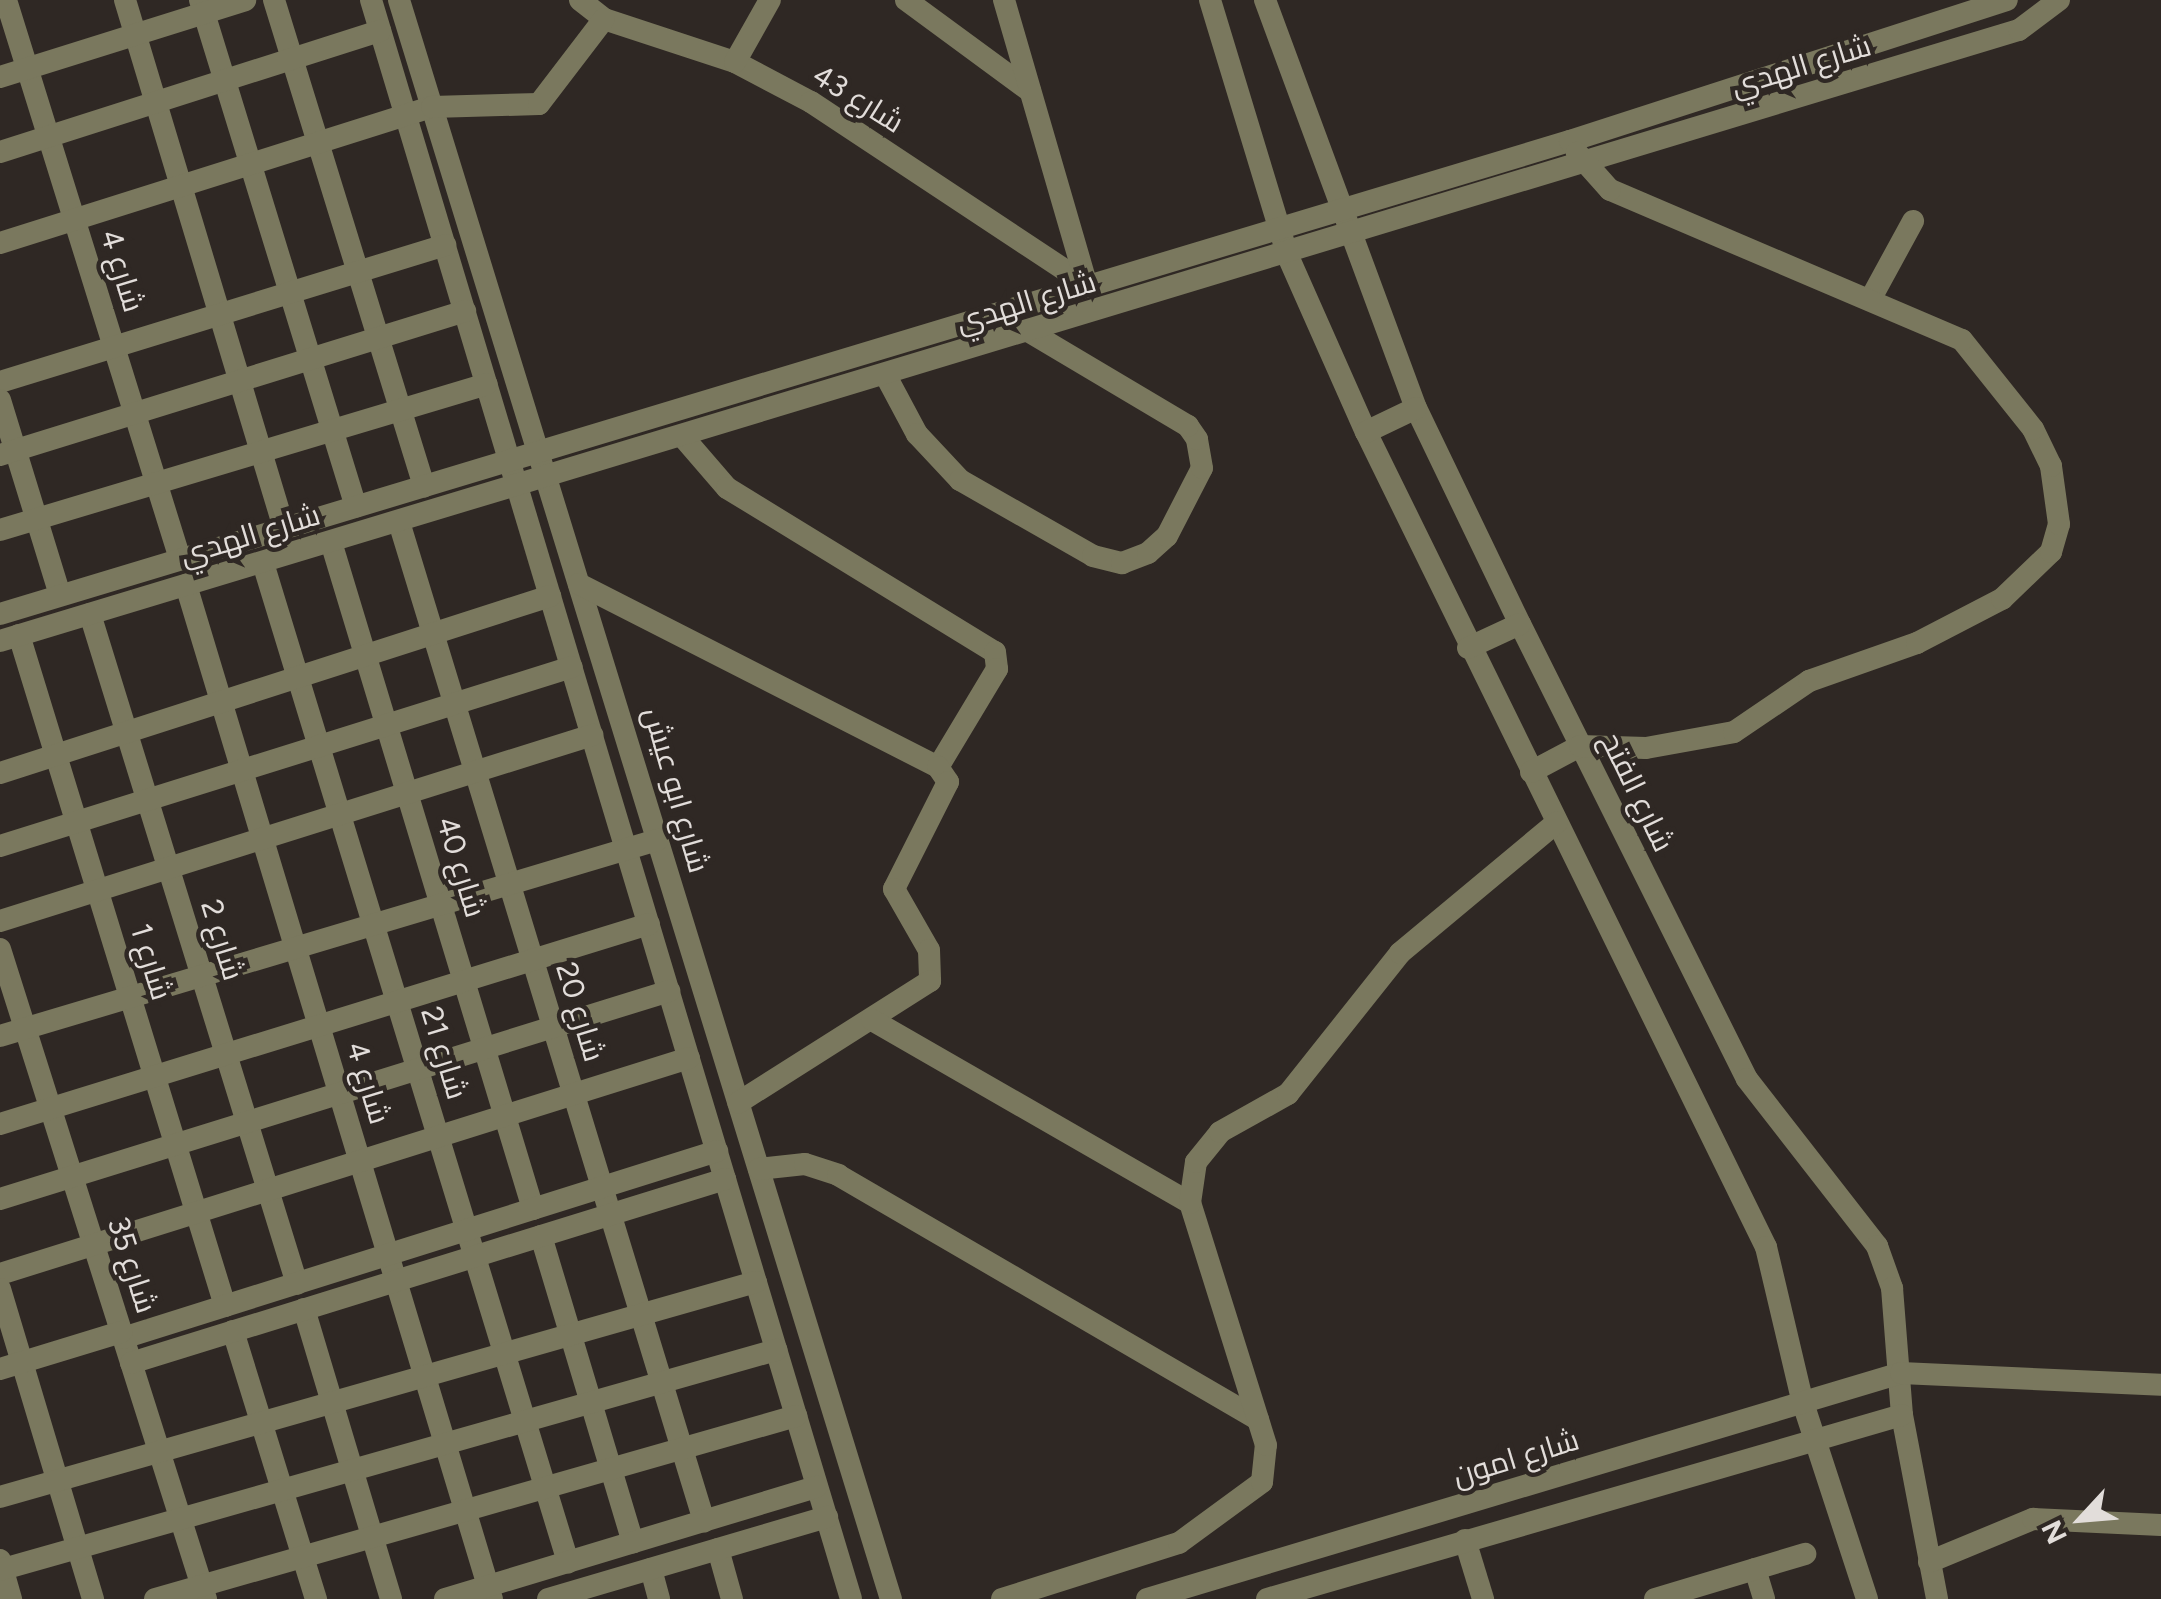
<!DOCTYPE html>
<html>
<head>
<meta charset="utf-8">
<style>
	body { margin:0 }
	#map { position:relative; width:2161px; height:1599px; overflow:hidden; background:#2f2824; font-family:Figtree,Cairo,sans-serif }
	div>[style] { position:absolute }
	.minor>* { height:22px; margin:-11px; padding:0 11px; transform-origin:11px; border-radius:11px; background:#7a785e }
	span { translate:-50% -50%; white-space:nowrap; text-align:center; line-height:1.15; -webkit-text-stroke:9px #2f2824; paint-order:stroke }
	.street-label { font-size:30px; color:#e2ddda }
	.north { position:absolute; left:2031px; top:1469px; width:100px; height:100px; -webkit-text-stroke:8px #2f2824; paint-order:stroke; rotate:244deg; font-size:28px; font-weight:700; line-height:40px; text-align:center; color:#e2ddda }
	.north::after { content:''; display:block; margin:auto; width:35px; height:45px; background:#e2ddda; clip-path:polygon(50% 0,100% 100%,50% 72%,0 100%) }
</style>
</head>
<body>
<div id="map">
	<div class="minor">
		<div style="left:6px;top:0;width:585px;rotate:72.71deg"></div>
		<div style="left:125px;top:0;width:551px;rotate:73.24deg"></div>
		<div style="left:200px;top:0;width:530px;rotate:72.9deg"></div>
		<div style="left:274px;top:0;width:509px;rotate:72.85deg"></div>
		<div style="left:371px;top:0;width:1669px;rotate:73.29deg"></div>
		<div style="left:399px;top:0;width:1673px;rotate:72.9deg"></div>
		<div style="left:580px;top:0;width:31px;rotate:38deg"></div>
		<div style="left:604px;top:19px;width:138px;rotate:18.2deg"></div>
		<div style="left:735px;top:62px;width:86px;rotate:27.8deg"></div>
		<div style="left:811px;top:102px;width:331px;rotate:33.5deg"></div>
		<div style="left:906px;top:0;width:154px;rotate:36.3deg"></div>
		<div style="left:1004px;top:0;width:297px;rotate:73.8deg"></div>
		<div style="left:1210px;top:0;width:265px;rotate:73.1deg"></div>
		<div style="left:1287px;top:254px;width:195px;rotate:66.1deg"></div>
		<div style="left:1366px;top:432px;width:908px;rotate:63.86deg"></div>
		<div style="left:1766px;top:1247px;width:160px;rotate:76.7deg"></div>
		<div style="left:1803px;top:1403px;width:206px;rotate:71.9deg"></div>
		<div style="left:1265px;top:0;width:435px;rotate:69.7deg"></div>
		<div style="left:1416px;top:408px;width:240px;rotate:64.3deg"></div>
		<div style="left:1520px;top:624px;width:508px;rotate:63.49deg"></div>
		<div style="left:1747px;top:1079px;width:212px;rotate:52.1deg"></div>
		<div style="left:1877px;top:1246px;width:45px;rotate:70.3deg"></div>
		<div style="left:1892px;top:1288px;width:127px;rotate:85.5deg"></div>
		<div style="left:1902px;top:1415px;width:187px;rotate:79.2deg"></div>
		<div style="left:735px;top:62px;width:71px;rotate:-60.6deg"></div>
		<div style="left:0;top:77px;width:257px;rotate:-17.4deg"></div>
		<div style="left:0;top:152px;width:399px;rotate:-17.7deg"></div>
		<div style="left:0;top:243px;width:453px;rotate:-17.5deg"></div>
		<div style="left:432px;top:107px;width:107px;rotate:-1.6deg"></div>
		<div style="left:539px;top:104px;width:107px;rotate:-52.6deg"></div>
		<div style="left:1870px;top:300px;width:90px;rotate:-61.4deg"></div>
		<div style="left:886px;top:376px;width:66px;rotate:61.9deg"></div>
		<div style="left:917px;top:434px;width:63px;rotate:46.9deg"></div>
		<div style="left:960px;top:480px;width:153px;rotate:29.7deg"></div>
		<div style="left:1093px;top:556px;width:30px;rotate:14deg"></div>
		<div style="left:1122px;top:563px;width:28px;rotate:-21deg"></div>
		<div style="left:1148px;top:553px;width:25px;rotate:-42deg"></div>
		<div style="left:1167px;top:536px;width:76px;rotate:-62.8deg"></div>
		<div style="left:1202px;top:468px;width:29px;rotate:-100deg"></div>
		<div style="left:1197px;top:439px;width:16px;rotate:-125deg"></div>
		<div style="left:1188px;top:426px;width:184px;rotate:-149.3deg"></div>
		<div style="left:0;top:382px;width:466px;rotate:-17.1deg"></div>
		<div style="left:0;top:400px;width:204px;rotate:72.9deg"></div>
		<div style="left:1366px;top:432px;width:55px;rotate:-25.6deg"></div>
		<div style="left:683px;top:437px;width:67px;rotate:49.2deg"></div>
		<div style="left:727px;top:488px;width:314px;rotate:31.5deg"></div>
		<div style="left:995px;top:652px;width:17px;rotate:83deg"></div>
		<div style="left:997px;top:669px;width:114px;rotate:121deg"></div>
		<div style="left:0;top:455px;width:487px;rotate:-17.2deg"></div>
		<div style="left:399px;top:522px;width:1045px;rotate:73.02deg"></div>
		<div style="left:0;top:530px;width:508px;rotate:-16.69deg"></div>
		<div style="left:331px;top:542px;width:697px;rotate:73.15deg"></div>
		<div style="left:263px;top:563px;width:1045px;rotate:73.02deg"></div>
		<div style="left:579px;top:584px;width:403px;rotate:27deg"></div>
		<div style="left:938px;top:767px;width:18px;rotate:56deg"></div>
		<div style="left:948px;top:782px;width:120px;rotate:116.8deg"></div>
		<div style="left:894px;top:889px;width:70px;rotate:60.2deg"></div>
		<div style="left:929px;top:950px;width:31px;rotate:88deg"></div>
		<div style="left:930px;top:981px;width:227px;rotate:147.6deg"></div>
		<div style="left:186px;top:585px;width:1059px;rotate:73.21deg"></div>
		<div style="left:0;top:614px;width:1640px;rotate:-16.77deg"></div>
		<div style="left:1570px;top:141px;width:459px;rotate:-17.9deg"></div>
		<div style="left:90px;top:614px;width:701px;rotate:72.83deg"></div>
		<div style="left:19px;top:635px;width:702px;rotate:72.93deg"></div>
		<div style="left:0;top:641px;width:2109px;rotate:-16.84deg"></div>
		<div style="left:2019px;top:30px;width:50px;rotate:-36.9deg"></div>
		<div style="left:1468px;top:648px;width:57px;rotate:-24.8deg"></div>
		<div style="left:1531px;top:772px;width:55px;rotate:-28deg"></div>
		<div style="left:1580px;top:746px;width:66px;rotate:1.7deg"></div>
		<div style="left:1646px;top:748px;width:89px;rotate:-10.3deg"></div>
		<div style="left:1734px;top:732px;width:91px;rotate:-34.2deg"></div>
		<div style="left:1809px;top:681px;width:114px;rotate:-19.4deg"></div>
		<div style="left:1917px;top:643px;width:96px;rotate:-27.4deg"></div>
		<div style="left:2002px;top:599px;width:68px;rotate:-43.8deg"></div>
		<div style="left:2051px;top:552px;width:29px;rotate:-74deg"></div>
		<div style="left:2059px;top:524px;width:59px;rotate:-97.9deg"></div>
		<div style="left:2051px;top:466px;width:41px;rotate:-115.9deg"></div>
		<div style="left:2033px;top:429px;width:114px;rotate:-128.6deg"></div>
		<div style="left:1962px;top:340px;width:383px;rotate:-156.9deg"></div>
		<div style="left:1610px;top:190px;width:50px;rotate:-131.7deg"></div>
		<div style="left:0;top:773px;width:578px;rotate:-17.84deg"></div>
		<div style="left:0;top:846px;width:599px;rotate:-17.38deg"></div>
		<div style="left:0;top:921px;width:621px;rotate:-17.44deg"></div>
		<div style="left:0;top:949px;width:682px;rotate:72.42deg"></div>
		<div style="left:872px;top:1020px;width:367px;rotate:29.9deg"></div>
		<div style="left:0;top:1036px;width:686px;rotate:-16.61deg"></div>
		<div style="left:0;top:1124px;width:679px;rotate:-17.13deg"></div>
		<div style="left:759px;top:1169px;width:46px;rotate:-6.2deg"></div>
		<div style="left:805px;top:1164px;width:35px;rotate:18deg"></div>
		<div style="left:838px;top:1175px;width:486px;rotate:30.2deg"></div>
		<div style="left:0;top:1199px;width:701px;rotate:-17.27deg"></div>
		<div style="left:541px;top:1236px;width:320px;rotate:73.3deg"></div>
		<div style="left:0;top:1274px;width:722px;rotate:-17.41deg"></div>
		<div style="left:0;top:1289px;width:324px;rotate:73.3deg"></div>
		<div style="left:304px;top:1309px;width:303px;rotate:73.3deg"></div>
		<div style="left:233px;top:1331px;width:281px;rotate:72.8deg"></div>
		<div style="left:123px;top:1338px;width:623px;rotate:-17.47deg"></div>
		<div style="left:131px;top:1363px;width:622px;rotate:-17.21deg"></div>
		<div style="left:0;top:1369px;width:127px;rotate:-17deg"></div>
		<div style="left:0;top:1497px;width:786px;rotate:-15.88deg"></div>
		<div style="left:1465px;top:1540px;width:62px;rotate:73deg"></div>
		<div style="left:718px;top:1549px;width:52px;rotate:74.4deg"></div>
		<div style="left:0;top:1560px;width:41px;rotate:74.2deg"></div>
		<div style="left:1929px;top:1562px;width:113px;rotate:-22.5deg"></div>
		<div style="left:2033px;top:1519px;width:128px;rotate:2.7deg"></div>
		<div style="left:651px;top:1569px;width:31px;rotate:75deg"></div>
		<div style="left:1755px;top:1569px;width:31px;rotate:73deg"></div>
		<div style="left:0;top:1570px;width:807px;rotate:-15.83deg"></div>
		<div style="left:155px;top:1599px;width:667px;rotate:-15.93deg"></div>
		<div style="left:445px;top:1599px;width:388px;rotate:-16.8deg"></div>
		<div style="left:548px;top:1599px;width:291px;rotate:-16.4deg"></div>
		<div style="left:1002px;top:1599px;width:186px;rotate:-17.6deg"></div>
		<div style="left:1179px;top:1543px;width:103px;rotate:-36.3deg"></div>
		<div style="left:1262px;top:1482px;width:37px;rotate:-84deg"></div>
		<div style="left:1266px;top:1445px;width:254px;rotate:-107.4deg"></div>
		<div style="left:1190px;top:1203px;width:41px;rotate:-81.7deg"></div>
		<div style="left:1196px;top:1162px;width:38px;rotate:-51deg"></div>
		<div style="left:1220px;top:1132px;width:78px;rotate:-29.2deg"></div>
		<div style="left:1288px;top:1094px;width:180px;rotate:-51.5deg"></div>
		<div style="left:1400px;top:953px;width:204px;rotate:-39.8deg"></div>
		<div style="left:1147px;top:1599px;width:787px;rotate:-16.69deg"></div>
		<div style="left:1901px;top:1373px;width:260px;rotate:2.6deg"></div>
		<div style="left:1267px;top:1599px;width:661px;rotate:-16.16deg"></div>
		<div style="left:1655px;top:1599px;width:157px;rotate:-16.7deg"></div>
	</div>
	<div class="street-label">
		<span style="left:1801px;top:66px;rotate:-17deg">شارع الهدي</span>
		<span style="left:858px;top:99px;rotate:32deg">شارع 43</span>
		<span style="left:122px;top:271px;rotate:73deg">شارع 4</span>
		<span style="left:1026px;top:302px;rotate:-17deg">شارع الهدي</span>
		<span style="left:250px;top:535px;rotate:-17deg">شارع الهدي</span>
		<span style="left:676px;top:790px;rotate:74deg">شارع ابو عيش</span>
		<span style="left:1637px;top:792px;rotate:64deg">شارع الفتح</span>
		<span style="left:461px;top:867px;rotate:73deg">شارع 40</span>
		<span style="left:222px;top:940px;rotate:73deg">شارع 2</span>
		<span style="left:151px;top:962px;rotate:73deg">شارع 1</span>
		<span style="left:580px;top:1012px;rotate:73deg">شارع 20</span>
		<span style="left:444px;top:1053px;rotate:73deg">شارع 21</span>
		<span style="left:368px;top:1083px;rotate:73deg">شارع 4</span>
		<span style="left:132px;top:1265px;rotate:72deg">شارع 35</span>
		<span style="left:1516px;top:1458px;rotate:-17deg">شارع امون</span>
	</div>
	<div class="north">N</div>
</div>
</body>
</html>
